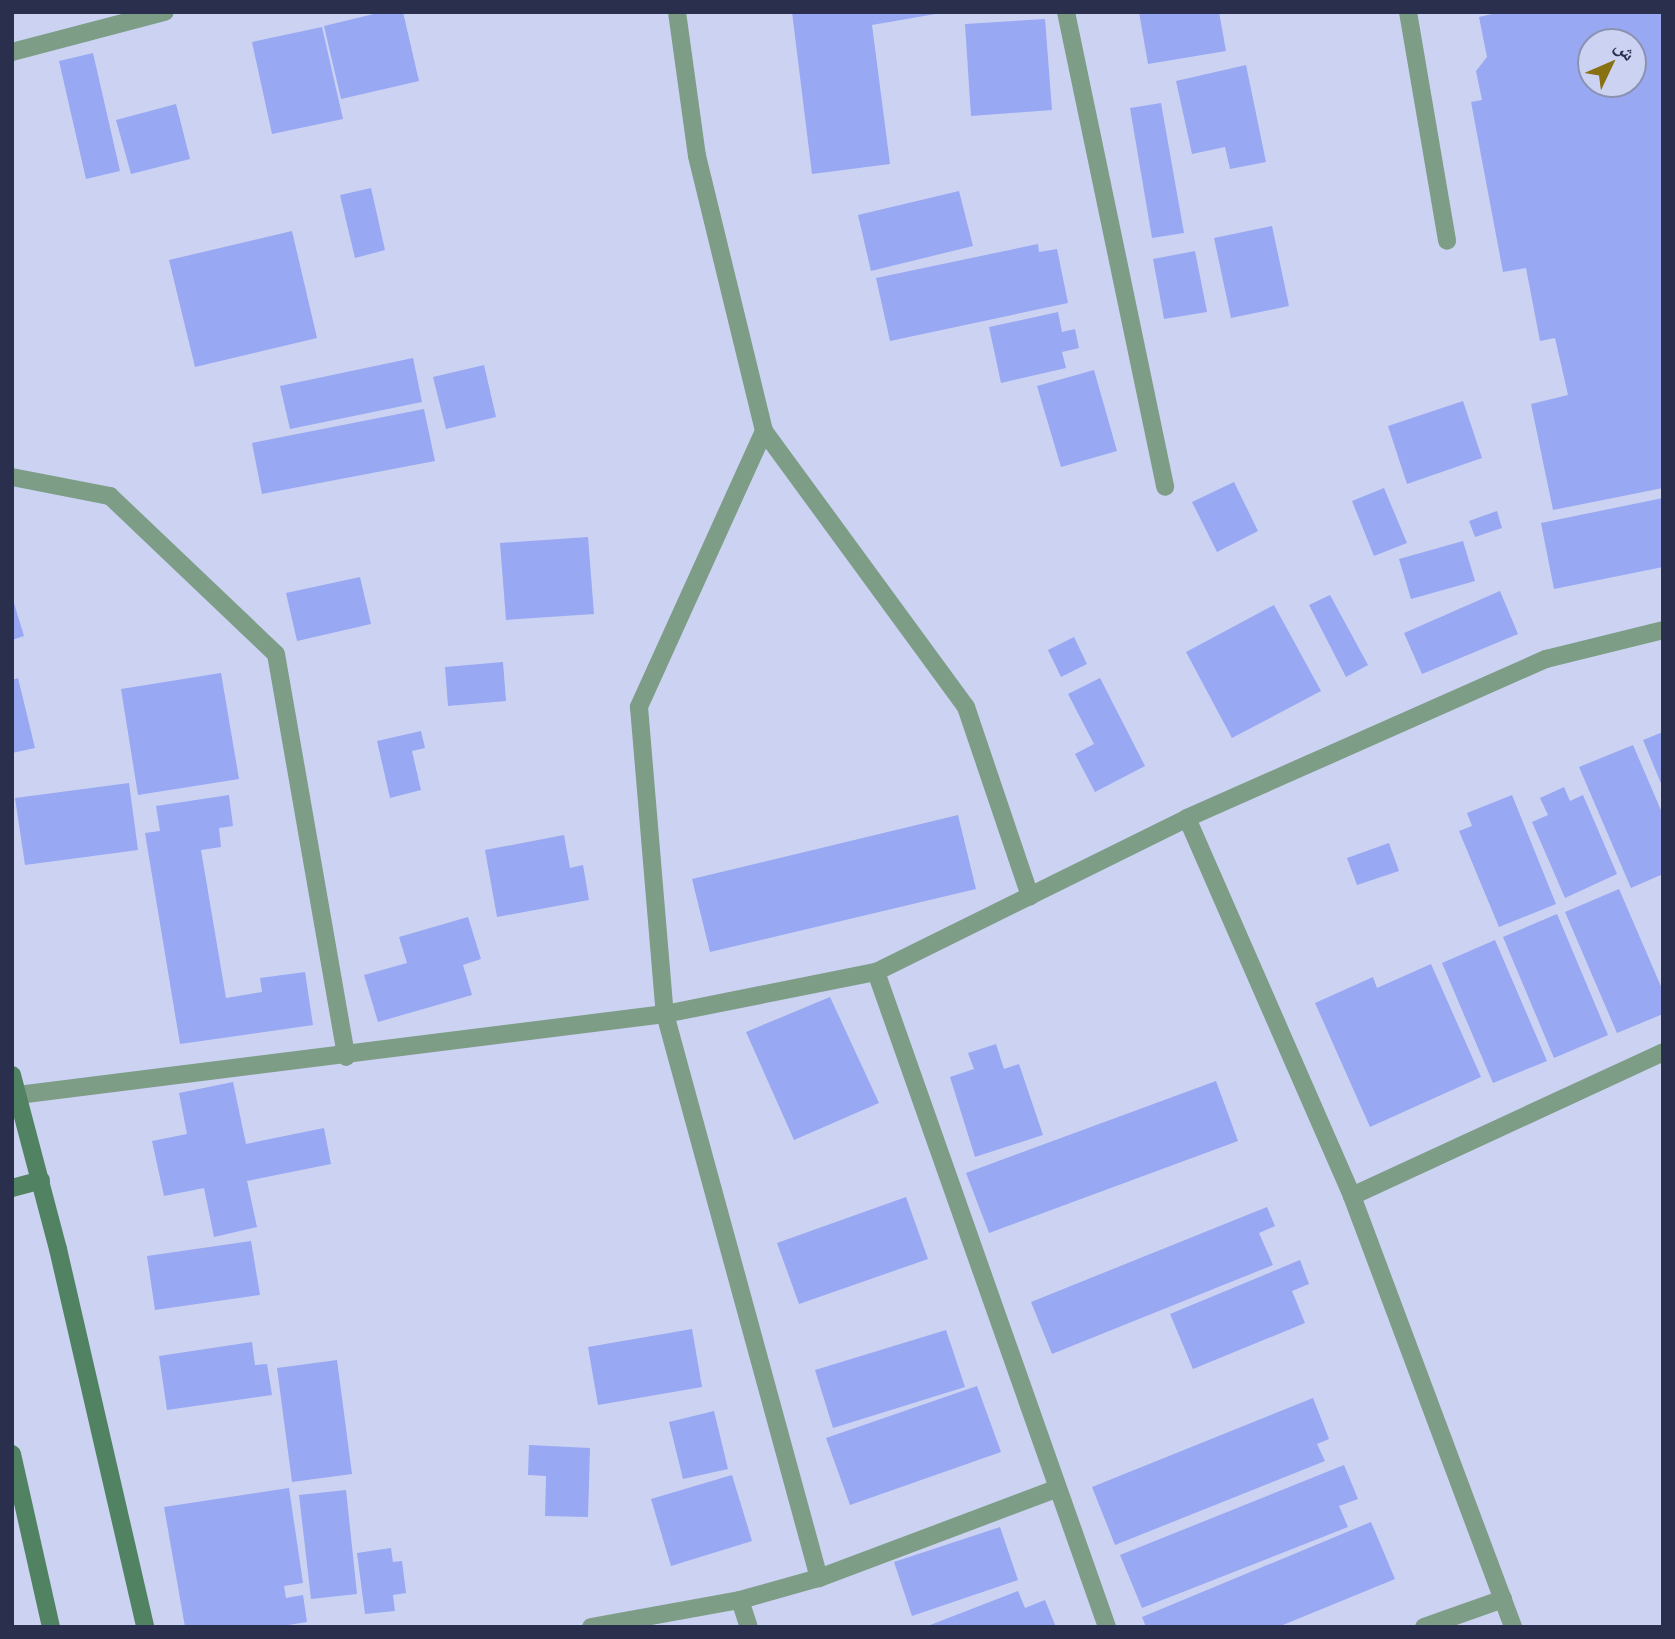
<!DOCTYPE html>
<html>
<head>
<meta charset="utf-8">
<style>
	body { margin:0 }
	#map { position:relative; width:1675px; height:1639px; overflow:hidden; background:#ccd3f2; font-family:Lato,"Noto Naskh Arabic",sans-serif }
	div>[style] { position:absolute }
	.building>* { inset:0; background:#98a8f2 }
	.minor>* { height:18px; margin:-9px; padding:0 9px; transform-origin:9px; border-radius:9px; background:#7d9d87 }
	.secondary>* { height:18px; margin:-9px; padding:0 9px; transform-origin:9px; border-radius:9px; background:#518262 }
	span { translate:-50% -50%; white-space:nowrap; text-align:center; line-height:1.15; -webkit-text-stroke:5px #ccd3f2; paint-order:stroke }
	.frame { position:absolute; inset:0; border:14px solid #292f4d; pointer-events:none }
	.north { position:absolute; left:1577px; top:28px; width:70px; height:70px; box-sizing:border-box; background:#ccd3f2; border:2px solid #8b91b0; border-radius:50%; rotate:46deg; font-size:19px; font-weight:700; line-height:28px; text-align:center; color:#292f4d }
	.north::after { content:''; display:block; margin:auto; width:24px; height:32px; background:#877112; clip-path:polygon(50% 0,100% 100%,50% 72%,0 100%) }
</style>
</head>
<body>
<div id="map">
	<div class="building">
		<div style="clip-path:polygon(382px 12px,403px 12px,419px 81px,341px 99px,324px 26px)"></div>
		<div style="clip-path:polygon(792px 12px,947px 12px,872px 25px,890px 164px,812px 174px)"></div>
		<div style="clip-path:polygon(1139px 12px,1219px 12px,1226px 51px,1148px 64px)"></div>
		<div style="clip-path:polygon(evenodd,1501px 12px,1663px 12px,1663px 488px,1553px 510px,1531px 404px,1568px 395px,1555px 338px,1540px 341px,1526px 268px,1503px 272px,1471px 102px,1482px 100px,1476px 71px,1487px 57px,1479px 17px,1501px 12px,1591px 42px,1633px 42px,1633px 84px,1591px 84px,1591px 42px)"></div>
		<div style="clip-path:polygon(1045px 19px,1052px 110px,971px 116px,965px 24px)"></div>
		<div style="clip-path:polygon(322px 27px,343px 119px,272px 134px,252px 42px)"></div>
		<div style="clip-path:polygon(93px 53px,120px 171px,86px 179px,59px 61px)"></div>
		<div style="clip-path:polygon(1246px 65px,1266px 162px,1230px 169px,1225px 147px,1192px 154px,1176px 81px)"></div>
		<div style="clip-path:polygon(1161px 103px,1184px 233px,1152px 238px,1130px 108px)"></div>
		<div style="clip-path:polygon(176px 104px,190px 159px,131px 174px,116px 120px)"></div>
		<div style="clip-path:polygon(371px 188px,385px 250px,355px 258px,340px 195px)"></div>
		<div style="clip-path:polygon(959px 191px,973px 246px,871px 271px,858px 215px)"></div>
		<div style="clip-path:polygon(1272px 226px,1289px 306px,1231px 318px,1214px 238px)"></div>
		<div style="clip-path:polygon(292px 231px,317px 338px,195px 367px,169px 260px)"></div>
		<div style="clip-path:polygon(1038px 244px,1039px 252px,1057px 249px,1068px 303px,890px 341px,876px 278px)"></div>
		<div style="clip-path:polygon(1195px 251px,1207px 312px,1164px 319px,1153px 259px)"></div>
		<div style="clip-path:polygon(1058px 312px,1062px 332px,1075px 329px,1079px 348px,1062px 352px,1066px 368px,1001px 383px,989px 327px)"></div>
		<div style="clip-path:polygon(413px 358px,422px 402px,290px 429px,280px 386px)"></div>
		<div style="clip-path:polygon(484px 365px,496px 417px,446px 429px,433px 377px)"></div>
		<div style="clip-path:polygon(1094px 370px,1117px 451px,1061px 467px,1037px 386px)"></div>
		<div style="clip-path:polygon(1463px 401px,1482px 458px,1407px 484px,1388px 426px)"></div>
		<div style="clip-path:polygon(424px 409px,435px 461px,262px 494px,252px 443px)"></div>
		<div style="clip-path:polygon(1234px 482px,1258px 531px,1217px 552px,1192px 502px)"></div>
		<div style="clip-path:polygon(1384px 488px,1407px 543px,1374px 556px,1352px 501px)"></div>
		<div style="clip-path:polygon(1663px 498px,1663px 567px,1554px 589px,1541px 523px)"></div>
		<div style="clip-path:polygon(1497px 511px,1502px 528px,1475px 537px,1469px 521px)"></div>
		<div style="clip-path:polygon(588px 537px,594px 614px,506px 620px,500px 543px)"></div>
		<div style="clip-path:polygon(1463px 541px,1475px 581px,1411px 599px,1399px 559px)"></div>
		<div style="clip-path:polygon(360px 577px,371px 624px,297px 641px,286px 593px)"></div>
		<div style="clip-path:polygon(1500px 591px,1518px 634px,1422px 674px,1404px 633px)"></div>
		<div style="clip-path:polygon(1330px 595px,1368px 665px,1346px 677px,1309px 605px)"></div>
		<div style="clip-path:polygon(13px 600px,24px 636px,12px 640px,12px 601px)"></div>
		<div style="clip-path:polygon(1274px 605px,1321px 691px,1232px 738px,1186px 652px)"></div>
		<div style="clip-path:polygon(1074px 637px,1087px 664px,1061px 677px,1048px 650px)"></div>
		<div style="clip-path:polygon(503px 662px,506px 701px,448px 706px,445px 667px)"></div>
		<div style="clip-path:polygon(221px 673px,239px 779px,138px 795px,121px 689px)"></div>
		<div style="clip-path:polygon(18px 678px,35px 748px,12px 753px,12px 680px)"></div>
		<div style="clip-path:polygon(1100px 678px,1145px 766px,1095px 792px,1075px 754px,1094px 744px,1068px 694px)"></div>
		<div style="clip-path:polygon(421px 731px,425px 748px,412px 751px,421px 790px,390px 798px,377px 741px)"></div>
		<div style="clip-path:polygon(1663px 732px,1663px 788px,1643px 740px)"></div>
		<div style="clip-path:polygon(1633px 745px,1663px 815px,1663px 874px,1631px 888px,1579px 767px)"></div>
		<div style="clip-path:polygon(129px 783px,138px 850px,25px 865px,15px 798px)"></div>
		<div style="clip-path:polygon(1564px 787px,1570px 801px,1583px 795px,1617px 874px,1565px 898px,1532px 822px,1548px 815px,1540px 798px)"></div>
		<div style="clip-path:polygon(229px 795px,233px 826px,219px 828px,221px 847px,201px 850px,226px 998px,262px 992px,260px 978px,305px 972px,313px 1025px,180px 1044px,145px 833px,160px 831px,156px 806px)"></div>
		<div style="clip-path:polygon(1512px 795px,1556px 904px,1499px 927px,1459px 831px,1472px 826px,1467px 813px)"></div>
		<div style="clip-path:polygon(958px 815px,976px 889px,710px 952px,692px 879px)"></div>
		<div style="clip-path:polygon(564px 835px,570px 868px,583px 865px,589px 900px,497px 917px,485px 850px)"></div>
		<div style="clip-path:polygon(1389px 843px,1399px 871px,1357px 885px,1347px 858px)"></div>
		<div style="clip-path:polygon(1619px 889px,1663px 991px,1663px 1014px,1617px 1033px,1565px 912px)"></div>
		<div style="clip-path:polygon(1557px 914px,1608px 1035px,1554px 1058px,1503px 937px)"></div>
		<div style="clip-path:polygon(468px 917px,481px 959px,463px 965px,472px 995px,378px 1022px,364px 975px,407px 963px,399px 937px)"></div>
		<div style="clip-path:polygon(1495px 940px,1547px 1061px,1493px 1083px,1442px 963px)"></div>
		<div style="clip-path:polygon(1431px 964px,1481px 1077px,1370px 1127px,1315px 1003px,1373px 977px,1377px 988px)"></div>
		<div style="clip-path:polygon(830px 997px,879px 1103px,794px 1140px,746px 1032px)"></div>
		<div style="clip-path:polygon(996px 1044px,1004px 1069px,1019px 1064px,1043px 1135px,975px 1157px,950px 1077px,974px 1069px,968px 1053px)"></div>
		<div style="clip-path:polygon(1216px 1081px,1238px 1141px,989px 1233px,966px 1173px)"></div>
		<div style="clip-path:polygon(233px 1082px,246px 1144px,324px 1128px,331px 1164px,247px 1181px,257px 1227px,214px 1237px,204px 1188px,164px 1196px,152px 1141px,187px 1134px,179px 1093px)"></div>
		<div style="clip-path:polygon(906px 1197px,928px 1259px,799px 1304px,777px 1243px)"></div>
		<div style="clip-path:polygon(1267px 1207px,1275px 1226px,1259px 1233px,1273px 1265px,1052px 1354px,1031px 1302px)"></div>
		<div style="clip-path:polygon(251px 1241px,260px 1295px,155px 1310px,147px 1256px)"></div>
		<div style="clip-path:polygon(1300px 1260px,1309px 1284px,1292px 1291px,1305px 1323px,1193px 1369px,1170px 1314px)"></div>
		<div style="clip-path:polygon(692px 1329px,702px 1387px,598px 1405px,588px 1347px)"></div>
		<div style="clip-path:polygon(946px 1330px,965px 1387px,833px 1428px,815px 1370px)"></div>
		<div style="clip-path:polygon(252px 1342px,255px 1365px,267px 1364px,272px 1395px,167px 1410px,159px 1356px)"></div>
		<div style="clip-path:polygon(337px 1360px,352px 1474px,292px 1482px,277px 1368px)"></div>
		<div style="clip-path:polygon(977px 1386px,1001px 1452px,850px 1505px,826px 1438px)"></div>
		<div style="clip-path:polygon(1313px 1398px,1329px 1439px,1317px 1444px,1325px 1461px,1115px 1545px,1092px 1487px)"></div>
		<div style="clip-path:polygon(714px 1411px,728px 1469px,683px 1479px,669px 1422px)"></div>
		<div style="clip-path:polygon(529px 1445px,590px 1448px,588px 1517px,545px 1516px,546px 1476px,528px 1475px)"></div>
		<div style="clip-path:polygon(1344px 1465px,1358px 1499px,1339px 1506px,1348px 1527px,1142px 1608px,1120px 1555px)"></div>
		<div style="clip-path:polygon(732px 1475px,752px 1541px,671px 1566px,651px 1499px)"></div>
		<div style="clip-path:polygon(289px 1488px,303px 1583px,284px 1586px,286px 1598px,303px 1595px,307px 1622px,276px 1627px,185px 1627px,164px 1507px)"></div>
		<div style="clip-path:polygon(346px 1490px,357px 1594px,311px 1599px,299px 1495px)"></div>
		<div style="clip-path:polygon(1371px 1522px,1395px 1579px,1278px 1627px,1146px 1627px,1142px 1617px)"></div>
		<div style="clip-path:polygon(1000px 1527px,1018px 1580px,912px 1616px,894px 1562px)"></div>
		<div style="clip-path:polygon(391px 1548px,393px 1562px,402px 1561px,406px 1593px,393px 1595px,395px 1611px,365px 1614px,357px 1553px)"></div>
		<div style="clip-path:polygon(1018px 1591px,1025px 1608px,1045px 1600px,1056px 1627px,925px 1627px)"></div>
	</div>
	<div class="minor">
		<div style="left:677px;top:12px;width:145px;rotate:82.1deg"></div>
		<div style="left:697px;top:156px;width:283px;rotate:76.3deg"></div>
		<div style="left:764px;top:431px;width:303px;rotate:114.4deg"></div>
		<div style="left:639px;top:707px;width:308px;rotate:85.2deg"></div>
		<div style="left:665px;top:1014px;width:585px;rotate:74.73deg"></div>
		<div style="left:1066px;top:12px;width:485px;rotate:78.2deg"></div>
		<div style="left:1408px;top:12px;width:232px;rotate:80.3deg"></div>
		<div style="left:12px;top:52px;width:158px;rotate:-14.7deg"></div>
		<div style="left:764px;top:431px;width:342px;rotate:53.8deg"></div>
		<div style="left:966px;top:707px;width:200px;rotate:71.3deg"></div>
		<div style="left:12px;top:477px;width:100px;rotate:11deg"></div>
		<div style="left:110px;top:496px;width:229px;rotate:43.6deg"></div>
		<div style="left:276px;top:654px;width:409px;rotate:80.1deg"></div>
		<div style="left:1187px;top:818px;width:412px;rotate:66.4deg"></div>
		<div style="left:1352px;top:1196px;width:460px;rotate:69.5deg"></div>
		<div style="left:876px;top:972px;width:695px;rotate:70.57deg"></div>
		<div style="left:18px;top:1095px;width:652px;rotate:-7.14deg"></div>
		<div style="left:665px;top:1014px;width:215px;rotate:-11.3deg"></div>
		<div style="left:876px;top:972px;width:347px;rotate:-26.3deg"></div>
		<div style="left:1187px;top:818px;width:393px;rotate:-23.9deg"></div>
		<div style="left:1546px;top:659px;width:121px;rotate:-13.9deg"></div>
		<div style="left:1352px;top:1196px;width:343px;rotate:-24.8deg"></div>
		<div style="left:740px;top:1600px;width:28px;rotate:72deg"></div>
		<div style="left:591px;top:1627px;width:151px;rotate:-10.3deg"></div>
		<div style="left:740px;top:1600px;width:82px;rotate:-15.6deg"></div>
		<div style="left:819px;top:1578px;width:255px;rotate:-20.6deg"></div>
		<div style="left:1424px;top:1627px;width:84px;rotate:-19.5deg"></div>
	</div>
	<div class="secondary">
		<div style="left:12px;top:1075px;width:180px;rotate:75.2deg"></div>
		<div style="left:58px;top:1249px;width:388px;rotate:77deg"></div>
		<div style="left:12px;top:1188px;width:30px;rotate:-15deg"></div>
		<div style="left:12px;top:1454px;width:177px;rotate:77.3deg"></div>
	</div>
	<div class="frame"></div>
	<div class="north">ش</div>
</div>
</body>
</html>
